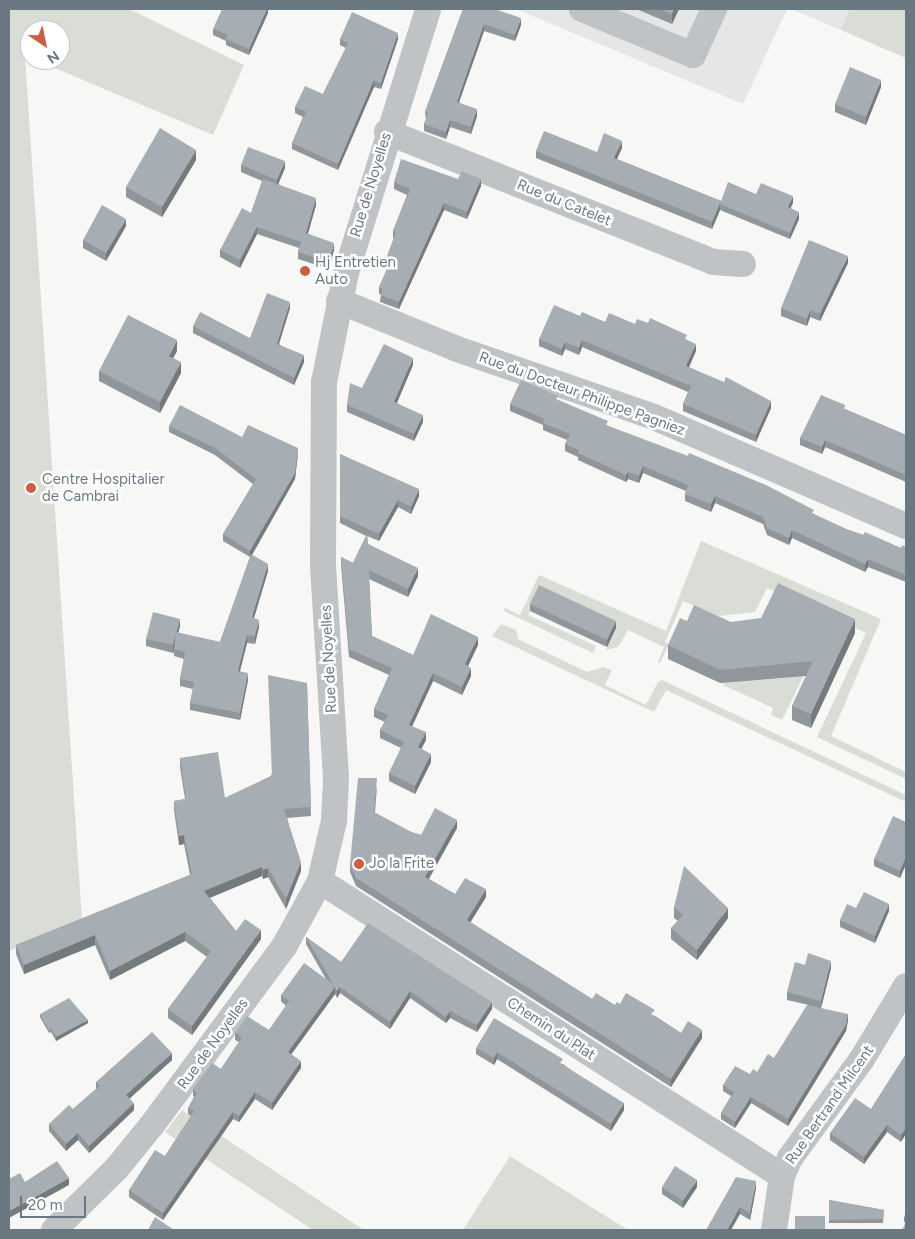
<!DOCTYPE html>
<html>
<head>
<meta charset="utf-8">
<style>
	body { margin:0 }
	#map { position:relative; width:915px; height:1239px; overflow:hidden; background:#f7f7f5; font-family:Figtree,sans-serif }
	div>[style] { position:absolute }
	.built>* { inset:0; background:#e5e6e5 }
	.green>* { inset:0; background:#d9ddd6 }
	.minor>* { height:26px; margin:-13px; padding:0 13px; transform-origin:13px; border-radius:13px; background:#bfc3c6 }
	.wall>* { inset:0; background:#90969a }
	.shaded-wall>* { inset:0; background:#757a7d }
	.building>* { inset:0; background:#a7aeb3 }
	.dots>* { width:14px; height:14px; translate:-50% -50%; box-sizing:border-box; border:2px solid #fff; border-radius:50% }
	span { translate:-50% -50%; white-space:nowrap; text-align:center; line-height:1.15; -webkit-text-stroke:5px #fff; paint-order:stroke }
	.street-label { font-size:15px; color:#6a7882 }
	.poi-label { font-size:15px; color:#6a7882 }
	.left { translate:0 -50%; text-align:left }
	.frame { position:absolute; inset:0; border:10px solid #6a7882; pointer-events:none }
	.north { position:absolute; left:20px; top:20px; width:50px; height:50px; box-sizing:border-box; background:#fff; border:1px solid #c3c9cd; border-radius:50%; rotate:146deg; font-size:14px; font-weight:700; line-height:20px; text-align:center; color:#6a7882 }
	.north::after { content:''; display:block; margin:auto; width:18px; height:22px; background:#cc5d40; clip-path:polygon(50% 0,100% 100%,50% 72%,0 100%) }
	.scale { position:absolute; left:20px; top:1196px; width:66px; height:22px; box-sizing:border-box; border:2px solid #6a7882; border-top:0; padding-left:6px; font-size:15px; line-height:18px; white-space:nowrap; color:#6a7882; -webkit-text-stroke:4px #fff; paint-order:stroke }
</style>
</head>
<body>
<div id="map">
	<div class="built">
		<div style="clip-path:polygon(516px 9px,787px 9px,743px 104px)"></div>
		<div style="clip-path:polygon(791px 9px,906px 9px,906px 58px,841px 30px)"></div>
	</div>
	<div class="green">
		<div style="clip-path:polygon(9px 9px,129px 9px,244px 65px,213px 135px,36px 60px,60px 60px,60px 30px,30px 30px,30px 58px,25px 56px,82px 920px,9px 951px)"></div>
		<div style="clip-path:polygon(850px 9px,906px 9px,906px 58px,841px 30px)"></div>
		<div style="clip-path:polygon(701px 541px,881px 619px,831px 736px,906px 772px,906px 779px,817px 737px,866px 633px,767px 588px,755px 612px,719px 616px,683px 601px,665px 642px,669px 644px,660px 663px,658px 662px,664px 647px,628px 630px,618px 647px,606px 650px,616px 629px,539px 593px,528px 615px,596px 646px,593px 653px,504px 611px,505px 608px,520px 615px,539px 575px,666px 631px)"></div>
		<div style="clip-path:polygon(501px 624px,516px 630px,518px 639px,587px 672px,603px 667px,612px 670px,605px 685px,646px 705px,658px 682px,662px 680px,906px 795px,906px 802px,666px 690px,654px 712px,492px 636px)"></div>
		<div style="clip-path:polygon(809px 665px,782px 720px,771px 715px,773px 708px,723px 685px,730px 670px)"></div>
		<div style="clip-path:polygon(182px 1110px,364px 1230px,313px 1230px,165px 1132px)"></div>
		<div style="clip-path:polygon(510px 1156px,628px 1230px,463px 1230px)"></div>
	</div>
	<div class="minor">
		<div style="left:582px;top:9px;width:120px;rotate:22.5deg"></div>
		<div style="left:693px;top:55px;width:51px;rotate:-65.5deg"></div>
		<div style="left:387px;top:132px;width:351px;rotate:21.7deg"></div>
		<div style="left:713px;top:262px;width:30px;rotate:4deg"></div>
		<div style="left:339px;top:301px;width:127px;rotate:22.1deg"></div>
		<div style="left:457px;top:349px;width:208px;rotate:19deg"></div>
		<div style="left:654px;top:417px;width:275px;rotate:23.4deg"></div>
		<div style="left:320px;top:881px;width:548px;rotate:32.56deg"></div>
		<div style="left:54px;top:1230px;width:88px;rotate:-44.5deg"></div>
		<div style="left:117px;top:1168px;width:55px;rotate:-50.9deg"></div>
		<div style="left:152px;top:1125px;width:224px;rotate:-53.5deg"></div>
		<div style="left:285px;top:945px;width:73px;rotate:-61.3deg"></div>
		<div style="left:320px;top:881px;width:62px;rotate:-76.9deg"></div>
		<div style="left:334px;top:821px;width:43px;rotate:-87.3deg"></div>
		<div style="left:336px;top:778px;width:215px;rotate:-93.5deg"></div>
		<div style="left:323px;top:563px;width:181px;rotate:-89.7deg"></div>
		<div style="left:324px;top:382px;width:111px;rotate:-78.6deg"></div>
		<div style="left:346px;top:273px;width:276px;rotate:-72.7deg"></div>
		<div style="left:774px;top:1230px;width:55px;rotate:-81.6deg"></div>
		<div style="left:782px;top:1176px;width:20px;rotate:-66deg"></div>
		<div style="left:790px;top:1158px;width:122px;rotate:-54deg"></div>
		<div style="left:862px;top:1059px;width:85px;rotate:-58.9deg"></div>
	</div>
	<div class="wall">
		<div style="clip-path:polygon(268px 9px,268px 13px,249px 55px,226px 45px,226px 41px,213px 35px,213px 29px)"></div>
		<div style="clip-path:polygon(463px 9px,521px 25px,515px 41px,484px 31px,459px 102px,477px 116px,471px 134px,450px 127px,446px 139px,424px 131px,424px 124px,426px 119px,425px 112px)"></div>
		<div style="clip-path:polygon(636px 9px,679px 9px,672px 24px)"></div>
		<div style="clip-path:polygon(340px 39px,398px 39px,381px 89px,374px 87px,338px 170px,292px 149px,292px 143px,303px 117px,295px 113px,295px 107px,323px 94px,346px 48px,340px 45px)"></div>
		<div style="clip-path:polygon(881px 87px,866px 125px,835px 112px,835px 104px)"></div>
		<div style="clip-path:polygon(622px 148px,617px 159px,721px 201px,756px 194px,793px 203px,790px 208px,799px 219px,790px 239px,720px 210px,712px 229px,536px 158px,536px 151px,597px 152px)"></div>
		<div style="clip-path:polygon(196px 160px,162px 217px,126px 197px,126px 187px)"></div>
		<div style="clip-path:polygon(241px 165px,285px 168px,278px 184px,316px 205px,308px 234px,334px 250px,329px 269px,298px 259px,298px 252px,299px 248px,257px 234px,240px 268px,220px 257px,220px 250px,251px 213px,262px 181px,241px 172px)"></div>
		<div style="clip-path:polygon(458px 179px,481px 186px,467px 219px,444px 210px,399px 309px,380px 302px,381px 294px,379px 294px,379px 287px,387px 270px,385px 269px,385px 262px,394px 238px,393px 238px,393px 231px,407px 195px,394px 189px,394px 182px)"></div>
		<div style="clip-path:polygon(126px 226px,106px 261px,83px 248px,83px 240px)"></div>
		<div style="clip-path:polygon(848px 263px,820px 321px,810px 317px,807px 326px,781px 316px,781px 308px)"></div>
		<div style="clip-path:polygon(290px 308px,279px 344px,304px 362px,294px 385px,193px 333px,193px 326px,250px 338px)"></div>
		<div style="clip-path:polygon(580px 316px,605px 322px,635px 324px,687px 340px,696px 351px,689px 367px,771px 408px,756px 442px,683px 411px,683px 404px,688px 392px,582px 347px,579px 355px,565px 349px,562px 356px,539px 346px,539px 339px)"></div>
		<div style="clip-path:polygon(177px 351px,173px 358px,181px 373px,160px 413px,99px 381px,99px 371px)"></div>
		<div style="clip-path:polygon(413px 365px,397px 403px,423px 422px,414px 441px,347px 412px,347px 405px,362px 388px)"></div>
		<div style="clip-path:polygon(558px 400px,608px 426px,846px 529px,901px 548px,906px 547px,906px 582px,868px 567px,865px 572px,792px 538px,789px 545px,767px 535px,763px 524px,715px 503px,711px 512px,685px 501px,685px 494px,686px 491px,643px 473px,639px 483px,628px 479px,626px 482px,578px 460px,578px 457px,565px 451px,565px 444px,567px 440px,543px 430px,543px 425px,510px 411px,510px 404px)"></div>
		<div style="clip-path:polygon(845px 409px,906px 435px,906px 482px,825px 447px,822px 454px,800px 445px,800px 438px)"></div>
		<div style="clip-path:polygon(169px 426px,242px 437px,298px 455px,295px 479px,252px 555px,268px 571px,254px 618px,259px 627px,255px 644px,247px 643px,240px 671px,248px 680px,240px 720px,190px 710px,190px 703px,193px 689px,180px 686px,180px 679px,184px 659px,174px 656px,174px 652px,173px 653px,146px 646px,146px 639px,180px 626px,178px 633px,220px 642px,250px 557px,223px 541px,223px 534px,253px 484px,215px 455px,169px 432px)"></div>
		<div style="clip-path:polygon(340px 454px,419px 496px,411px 514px,398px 507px,379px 541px,367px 536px,368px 544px,418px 576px,408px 597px,369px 579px,372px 636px,413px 655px,478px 645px,468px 666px,471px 676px,462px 695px,433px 681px,412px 726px,426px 740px,421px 749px,431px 762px,415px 794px,389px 781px,389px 773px,401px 748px,380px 738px,380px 730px,385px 722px,374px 717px,374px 709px,389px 675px,349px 657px,341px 565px,341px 557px,353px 563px,366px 536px,340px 523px)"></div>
		<div style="clip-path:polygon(530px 604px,616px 628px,607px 647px,530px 611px)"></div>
		<div style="clip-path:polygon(687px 621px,731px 622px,855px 633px,811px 728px,792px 720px,792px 706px,806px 676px,720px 683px,668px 659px,668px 645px)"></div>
		<div style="clip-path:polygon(307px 683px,311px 816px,287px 818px,301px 871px,286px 909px,268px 877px,263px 879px,262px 876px,210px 898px,236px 931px,261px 939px,192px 1035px,168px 1018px,168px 1009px,207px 957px,185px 941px,110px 980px,95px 945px,24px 974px,16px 954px,16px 945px,190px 875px,184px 844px,179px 845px,174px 810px,174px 801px,185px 799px,180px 767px,180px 758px,225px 798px,271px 776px)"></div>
		<div style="clip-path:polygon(377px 786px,375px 813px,411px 832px,421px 835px,457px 828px,429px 879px,455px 894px,486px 897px,470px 922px,592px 999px,615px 1005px,620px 1004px,655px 1016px,681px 1033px,702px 1038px,671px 1087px,356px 886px,350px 872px,350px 864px)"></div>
		<div style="clip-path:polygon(906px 822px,906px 864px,900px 878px,874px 866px,874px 859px)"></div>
		<div style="clip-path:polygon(674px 907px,728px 918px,697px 960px,671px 939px,671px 928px,678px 921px,674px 918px)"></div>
		<div style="clip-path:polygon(856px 908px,889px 911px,875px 943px,840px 927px,840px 920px)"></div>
		<div style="clip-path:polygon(306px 937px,341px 962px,492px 1009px,477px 1032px,450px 1018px,446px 1023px,410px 998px,390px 1029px,340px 993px,337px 998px,335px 994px,291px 1054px,301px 1068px,272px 1110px,255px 1099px,239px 1122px,233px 1119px,163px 1220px,129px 1197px,129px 1190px,165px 1156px,191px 1116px,188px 1114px,188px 1108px,194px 1097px,193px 1096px,193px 1089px,221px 1069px,239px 1042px,235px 1040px,235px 1033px,269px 1030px,286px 1006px,281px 1001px,281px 995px,326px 979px,306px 944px)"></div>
		<div style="clip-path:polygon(805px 965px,831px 968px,821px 1008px,848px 1020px,846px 1031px,788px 1126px,751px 1103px,735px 1128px,721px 1119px,721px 1113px,731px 1096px,723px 1091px,723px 1085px,750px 1074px,757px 1072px,774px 1058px,809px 1005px,787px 1000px,787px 992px)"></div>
		<div style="clip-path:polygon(40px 1014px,88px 1023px,56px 1041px,51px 1032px,49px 1033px,40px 1017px)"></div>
		<div style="clip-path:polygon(476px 1048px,563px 1064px,624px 1110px,611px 1131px,497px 1059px,494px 1065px,476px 1054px)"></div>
		<div style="clip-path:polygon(906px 1054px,901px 1142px,887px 1132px,864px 1164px,830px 1140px,830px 1133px,871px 1109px)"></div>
		<div style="clip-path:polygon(172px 1060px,129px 1098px,134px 1110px,89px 1153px,78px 1140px,66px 1151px,49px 1131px,49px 1124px,73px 1109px,96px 1089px,96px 1082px)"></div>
		<div style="clip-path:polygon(662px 1187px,697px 1187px,683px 1208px,662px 1194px)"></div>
		<div style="clip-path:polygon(756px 1188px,750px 1220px,740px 1214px,706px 1230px)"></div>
		<div style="clip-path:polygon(829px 1200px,884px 1210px,883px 1223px,829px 1223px)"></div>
		<div style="clip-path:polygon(906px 1213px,906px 1230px,906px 1222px,904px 1222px,904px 1217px)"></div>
	</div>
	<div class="shaded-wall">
		<div style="clip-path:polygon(267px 9px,268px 9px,268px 13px,249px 55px,249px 49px)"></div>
		<div style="clip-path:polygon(674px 9px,679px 9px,672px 24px,672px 14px)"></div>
		<div style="clip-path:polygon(521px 18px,521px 25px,515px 41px,515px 35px)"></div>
		<div style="clip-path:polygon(484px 24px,484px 31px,457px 108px,457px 102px)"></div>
		<div style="clip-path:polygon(398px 33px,398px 39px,381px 89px,381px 83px)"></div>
		<div style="clip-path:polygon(374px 80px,374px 87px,338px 170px,338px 164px)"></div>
		<div style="clip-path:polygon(881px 80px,881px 87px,866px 125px,866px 117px)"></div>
		<div style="clip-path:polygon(477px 109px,477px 116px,471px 134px,471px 127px)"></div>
		<div style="clip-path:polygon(450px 120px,450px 127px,446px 139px,446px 132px)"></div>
		<div style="clip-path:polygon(622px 141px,622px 148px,614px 165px,614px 158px)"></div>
		<div style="clip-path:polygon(196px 150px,196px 160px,162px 217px,162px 207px)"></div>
		<div style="clip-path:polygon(285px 161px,285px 168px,277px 187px,277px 180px)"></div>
		<div style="clip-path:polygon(481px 179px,481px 186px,467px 219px,467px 212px)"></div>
		<div style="clip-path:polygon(793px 196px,793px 203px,788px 214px,788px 207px)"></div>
		<div style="clip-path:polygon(316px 198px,316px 205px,306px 240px,306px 233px)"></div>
		<div style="clip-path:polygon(444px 203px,444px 210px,399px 309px,399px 302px)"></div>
		<div style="clip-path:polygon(720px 204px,720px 210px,712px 229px,712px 222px)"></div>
		<div style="clip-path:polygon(799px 212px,799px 219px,790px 239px,790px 233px)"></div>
		<div style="clip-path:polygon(126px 219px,126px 226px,106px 261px,106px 253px)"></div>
		<div style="clip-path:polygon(257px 227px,257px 234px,240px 268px,240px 260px)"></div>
		<div style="clip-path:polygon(334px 243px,334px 250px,329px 269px,329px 262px)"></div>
		<div style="clip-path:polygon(848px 256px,848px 263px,820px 321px,820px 314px)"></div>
		<div style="clip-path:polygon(290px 302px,290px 308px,277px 350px,277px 344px)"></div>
		<div style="clip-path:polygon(810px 310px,810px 317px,807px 326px,807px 319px)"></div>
		<div style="clip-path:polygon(177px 340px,177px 351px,169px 366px,169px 356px)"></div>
		<div style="clip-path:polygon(582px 340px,582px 347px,579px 355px,579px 348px)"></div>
		<div style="clip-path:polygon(565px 342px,565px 349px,562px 356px,562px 349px)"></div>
		<div style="clip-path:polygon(696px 344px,696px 351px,686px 373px,686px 366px)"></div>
		<div style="clip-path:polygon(304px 355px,304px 362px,294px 385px,294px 378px)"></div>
		<div style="clip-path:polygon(413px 358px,413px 365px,394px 409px,394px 402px)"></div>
		<div style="clip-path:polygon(181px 362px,181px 373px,160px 413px,160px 402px)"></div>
		<div style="clip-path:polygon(771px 401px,771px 408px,756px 442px,756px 435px)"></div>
		<div style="clip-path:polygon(423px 415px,423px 422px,414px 441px,414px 434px)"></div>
		<div style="clip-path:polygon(825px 440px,825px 447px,822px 454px,822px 447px)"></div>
		<div style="clip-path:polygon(298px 448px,295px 479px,250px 558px,250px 551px)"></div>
		<div style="clip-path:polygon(643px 466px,643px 473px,639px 483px,639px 476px)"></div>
		<div style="clip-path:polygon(628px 472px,628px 479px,626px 482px,626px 475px)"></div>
		<div style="clip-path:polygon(419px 489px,419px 496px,411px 514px,411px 507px)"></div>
		<div style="clip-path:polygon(715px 496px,715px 503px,711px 512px,711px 504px)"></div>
		<div style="clip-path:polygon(398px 500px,398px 507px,379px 541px,379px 534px)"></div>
		<div style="clip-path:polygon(792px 530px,792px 538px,789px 545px,789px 538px)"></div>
		<div style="clip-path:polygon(868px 559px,868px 567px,865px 572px,865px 564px)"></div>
		<div style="clip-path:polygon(268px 564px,268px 571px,252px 624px,252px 617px)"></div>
		<div style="clip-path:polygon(418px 568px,418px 576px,408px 597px,408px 589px)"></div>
		<div style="clip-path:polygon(180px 619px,180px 626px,174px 649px,173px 653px,173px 645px)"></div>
		<div style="clip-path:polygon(855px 619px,855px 633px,811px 728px,811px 714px)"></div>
		<div style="clip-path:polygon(259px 620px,259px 627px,255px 644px,255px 636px)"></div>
		<div style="clip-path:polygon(616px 621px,616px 628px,607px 647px,607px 640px)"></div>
		<div style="clip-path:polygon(247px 635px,247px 643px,238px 678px,238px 671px)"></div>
		<div style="clip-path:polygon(478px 637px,478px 645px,465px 672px,465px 664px)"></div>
		<div style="clip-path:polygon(471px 668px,471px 676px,462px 695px,462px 687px)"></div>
		<div style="clip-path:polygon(248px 673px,248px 680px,240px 720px,240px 713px)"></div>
		<div style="clip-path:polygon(433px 673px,433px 681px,409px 733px,409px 725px)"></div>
		<div style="clip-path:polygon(426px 732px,426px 740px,418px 755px,418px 747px)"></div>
		<div style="clip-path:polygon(431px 754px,431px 762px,415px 794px,415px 786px)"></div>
		<div style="clip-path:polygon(457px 820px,457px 828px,425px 885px,425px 877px)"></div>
		<div style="clip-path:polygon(184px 835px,184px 844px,179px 845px,179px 836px)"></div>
		<div style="clip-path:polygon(906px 857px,906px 864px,900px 878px,900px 871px)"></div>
		<div style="clip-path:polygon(301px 862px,301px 871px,286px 909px,286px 899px)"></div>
		<div style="clip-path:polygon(262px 867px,262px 876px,204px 900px,204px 891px)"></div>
		<div style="clip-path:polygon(268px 868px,268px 877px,263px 879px,263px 870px)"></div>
		<div style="clip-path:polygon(486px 889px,486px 897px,467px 928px,467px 920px)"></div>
		<div style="clip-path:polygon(889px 904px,889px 911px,875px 943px,875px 936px)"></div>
		<div style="clip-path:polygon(728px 908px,728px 918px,697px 960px,697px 950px)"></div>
		<div style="clip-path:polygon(261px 930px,261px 939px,192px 1035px,192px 1026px)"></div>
		<div style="clip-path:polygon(185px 932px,185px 941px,110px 980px,110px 971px)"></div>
		<div style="clip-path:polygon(95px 935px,95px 945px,24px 974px,24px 965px)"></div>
		<div style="clip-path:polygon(831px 961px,831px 968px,821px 1008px,821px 1001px)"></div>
		<div style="clip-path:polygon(335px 987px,335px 994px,288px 1059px,288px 1052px)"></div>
		<div style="clip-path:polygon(340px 987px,340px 993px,337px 998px,337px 991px)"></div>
		<div style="clip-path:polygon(410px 991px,410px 998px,390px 1029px,390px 1022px)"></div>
		<div style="clip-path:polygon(492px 1002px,492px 1009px,477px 1032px,477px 1025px)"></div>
		<div style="clip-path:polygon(450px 1011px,450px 1018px,446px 1023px,446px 1017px)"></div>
		<div style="clip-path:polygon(848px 1014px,848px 1020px,846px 1031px,788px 1126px,788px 1119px)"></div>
		<div style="clip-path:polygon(88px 1020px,88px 1023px,56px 1041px,56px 1037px)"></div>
		<div style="clip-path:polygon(702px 1030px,702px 1038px,671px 1087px,671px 1079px)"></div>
		<div style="clip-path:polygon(497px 1052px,497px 1059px,494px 1065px,494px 1058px)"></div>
		<div style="clip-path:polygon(172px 1053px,172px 1060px,126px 1102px,126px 1095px)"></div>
		<div style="clip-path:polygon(301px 1061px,301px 1068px,272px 1110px,272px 1103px)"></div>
		<div style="clip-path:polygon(255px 1092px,255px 1099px,239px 1122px,239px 1116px)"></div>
		<div style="clip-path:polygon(751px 1097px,751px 1103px,735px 1128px,735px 1122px)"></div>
		<div style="clip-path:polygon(134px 1103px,134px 1110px,89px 1153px,89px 1146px)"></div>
		<div style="clip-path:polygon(624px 1103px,624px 1110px,611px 1131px,611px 1124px)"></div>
		<div style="clip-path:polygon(233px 1112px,233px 1119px,163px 1220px,163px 1213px)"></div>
		<div style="clip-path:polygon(887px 1125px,887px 1132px,864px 1164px,864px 1157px)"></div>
		<div style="clip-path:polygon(906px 1127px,906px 1134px,901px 1142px,901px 1135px)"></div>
		<div style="clip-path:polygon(78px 1133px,78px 1140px,66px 1151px,66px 1144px)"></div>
		<div style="clip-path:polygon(69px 1178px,69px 1185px,9px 1218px,9px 1211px)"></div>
		<div style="clip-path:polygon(697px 1180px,697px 1187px,683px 1208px,683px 1201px)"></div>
		<div style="clip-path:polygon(756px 1181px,756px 1188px,750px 1220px,750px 1213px)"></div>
		<div style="clip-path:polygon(740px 1207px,740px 1214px,731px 1230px,727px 1230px)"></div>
	</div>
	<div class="building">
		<div style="clip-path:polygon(222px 9px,267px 9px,249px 49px,226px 39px,228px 35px,213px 29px)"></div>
		<div style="clip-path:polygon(463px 9px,495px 9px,521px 18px,515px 35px,484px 24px,457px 102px,477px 109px,471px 127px,450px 120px,446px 132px,424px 124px,428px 113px,425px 112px)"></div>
		<div style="clip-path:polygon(660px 9px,674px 9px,672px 14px)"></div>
		<div style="clip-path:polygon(352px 12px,398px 33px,381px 83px,374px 80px,338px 164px,292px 143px,306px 112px,295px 107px,305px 86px,323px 94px,348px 43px,340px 39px)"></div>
		<div style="clip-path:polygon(850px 67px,881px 80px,866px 117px,835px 104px)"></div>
		<div style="clip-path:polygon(160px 128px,196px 150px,162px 207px,126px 187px)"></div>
		<div style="clip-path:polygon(544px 131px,597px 152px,604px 133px,622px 141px,614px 158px,721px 201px,712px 222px,536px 151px)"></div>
		<div style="clip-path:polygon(248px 147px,285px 161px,277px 180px,241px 165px)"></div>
		<div style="clip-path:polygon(401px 159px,458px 179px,462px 171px,481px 179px,467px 212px,444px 203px,399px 302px,380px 295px,383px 289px,379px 287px,389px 264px,385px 262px,396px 232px,393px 231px,410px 189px,394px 182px)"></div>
		<div style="clip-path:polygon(263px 179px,316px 198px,306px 233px,334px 243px,329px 262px,298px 252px,301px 242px,257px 227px,240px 260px,220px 250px,242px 208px,251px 213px)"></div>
		<div style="clip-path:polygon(728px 182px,756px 194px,761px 183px,793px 196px,788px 207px,799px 212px,790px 233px,720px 204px)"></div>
		<div style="clip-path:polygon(102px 205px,126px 219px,106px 253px,83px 240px)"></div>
		<div style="clip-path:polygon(809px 240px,848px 256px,820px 314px,810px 310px,807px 319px,781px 308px)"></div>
		<div style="clip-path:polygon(267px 293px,290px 302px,277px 344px,304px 355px,294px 378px,193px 326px,200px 312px,250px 338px)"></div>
		<div style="clip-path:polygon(554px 305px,580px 316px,582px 312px,605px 322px,609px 313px,635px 324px,637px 319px,648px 323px,650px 318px,687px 335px,685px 339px,696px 344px,686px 366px,724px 382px,726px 377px,771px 401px,756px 435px,683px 404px,691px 386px,582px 340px,579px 348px,565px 342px,562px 349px,539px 339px)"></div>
		<div style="clip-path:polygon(128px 315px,177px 340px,169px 356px,181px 362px,160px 402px,99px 371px)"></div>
		<div style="clip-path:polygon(384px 344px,413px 358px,394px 402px,423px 415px,414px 434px,347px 405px,350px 383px,362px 388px)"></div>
		<div style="clip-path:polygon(521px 380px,558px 396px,556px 399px,608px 421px,606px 425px,688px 456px,689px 453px,766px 485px,814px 510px,812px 513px,846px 529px,863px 535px,865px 532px,901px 548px,902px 545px,906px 547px,906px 575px,868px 559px,865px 564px,792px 530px,789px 538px,767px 528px,763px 517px,715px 496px,711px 504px,685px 494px,688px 485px,643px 466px,639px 476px,628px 472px,626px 475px,578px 453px,579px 450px,565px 444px,570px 434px,543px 423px,545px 419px,510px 404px)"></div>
		<div style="clip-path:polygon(821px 395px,845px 405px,844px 409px,906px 435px,906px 475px,825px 440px,822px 447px,800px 438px)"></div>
		<div style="clip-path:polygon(180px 405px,242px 437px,248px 425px,298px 448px,295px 473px,250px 551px,223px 534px,256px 479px,215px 448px,169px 426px)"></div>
		<div style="clip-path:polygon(340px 454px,419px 489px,411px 507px,398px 500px,379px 534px,340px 516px)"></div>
		<div style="clip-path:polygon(367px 534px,368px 544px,418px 568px,408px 589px,369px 570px,372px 636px,413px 655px,431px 614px,478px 637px,465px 664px,471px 668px,462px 687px,433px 673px,409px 725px,426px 732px,418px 747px,431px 754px,415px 786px,389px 773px,404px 742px,380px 730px,388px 715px,374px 709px,392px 668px,349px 649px,341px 557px,353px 563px)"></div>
		<div style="clip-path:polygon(251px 554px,268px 564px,252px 617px,259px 620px,255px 636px,247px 635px,238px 671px,248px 673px,240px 713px,190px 703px,194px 682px,180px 679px,185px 652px,174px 649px,176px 632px,220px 642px)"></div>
		<div style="clip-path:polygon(778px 583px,855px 619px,811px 714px,792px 706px,813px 661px,720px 670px,668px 645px,680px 618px,687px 621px,694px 605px,731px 622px,761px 618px)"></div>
		<div style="clip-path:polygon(539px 585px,616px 621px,607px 640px,530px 604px)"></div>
		<div style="clip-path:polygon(153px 612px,180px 619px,173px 645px,146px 639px)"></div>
		<div style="clip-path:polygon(268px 675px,307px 683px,311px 807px,284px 809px,301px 862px,286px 899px,268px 868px,263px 870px,262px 867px,204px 891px,236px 931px,245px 919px,261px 930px,192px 1026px,168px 1009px,211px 951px,185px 932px,110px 971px,95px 935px,24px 965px,16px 945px,192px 874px,184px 835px,179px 836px,174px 801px,186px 799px,180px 758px,218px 752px,225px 798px,272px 776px)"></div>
		<div style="clip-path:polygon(358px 778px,377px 778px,374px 812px,411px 832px,421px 835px,435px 808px,457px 820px,425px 877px,455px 894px,465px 878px,486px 889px,467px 920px,592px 999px,596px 993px,615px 1005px,617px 1002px,620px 1004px,626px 993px,655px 1010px,651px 1014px,681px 1033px,688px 1021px,702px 1030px,671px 1079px,356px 878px,350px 864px)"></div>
		<div style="clip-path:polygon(893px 816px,906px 822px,906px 857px,900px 871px,874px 859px)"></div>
		<div style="clip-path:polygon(684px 866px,728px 908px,697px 950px,671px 928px,683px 915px,674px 907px)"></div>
		<div style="clip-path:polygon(864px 892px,889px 904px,875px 936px,840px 920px,847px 904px,856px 908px)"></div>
		<div style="clip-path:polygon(368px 923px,492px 1002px,477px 1025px,450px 1011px,446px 1017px,410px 991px,390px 1022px,340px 987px,337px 991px,335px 987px,288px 1052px,301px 1061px,272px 1103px,255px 1092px,239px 1116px,233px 1112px,163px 1213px,129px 1190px,155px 1150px,165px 1156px,194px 1111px,188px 1108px,197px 1093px,193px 1089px,212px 1063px,221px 1069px,242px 1037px,235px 1033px,247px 1016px,269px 1030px,289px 1001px,281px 995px,304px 963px,333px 984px,306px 937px,341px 962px)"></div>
		<div style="clip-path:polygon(808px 953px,831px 961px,821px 1001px,787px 992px,795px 962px,805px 965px)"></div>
		<div style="clip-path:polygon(69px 998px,88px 1020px,56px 1037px,51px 1028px,49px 1030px,40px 1014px)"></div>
		<div style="clip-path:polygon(807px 1005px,848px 1014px,846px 1025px,788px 1119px,751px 1097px,735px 1122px,721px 1113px,734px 1092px,723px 1085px,735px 1066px,750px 1074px,753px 1069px,757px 1072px,768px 1054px,774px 1058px)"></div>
		<div style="clip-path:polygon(494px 1018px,563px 1059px,560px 1063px,624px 1103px,611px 1124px,497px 1052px,494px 1058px,476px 1048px)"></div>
		<div style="clip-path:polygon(152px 1032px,172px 1053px,126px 1095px,134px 1103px,89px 1146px,78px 1133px,66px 1144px,49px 1124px,69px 1105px,73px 1109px,100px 1086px,96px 1082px)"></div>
		<div style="clip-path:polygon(906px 1054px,906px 1127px,901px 1135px,887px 1125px,864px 1157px,830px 1133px,855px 1098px,871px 1109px)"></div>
		<div style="clip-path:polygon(57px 1161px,69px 1178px,9px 1211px,9px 1179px,20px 1173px,25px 1182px)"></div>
		<div style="clip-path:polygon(675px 1166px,697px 1180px,683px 1201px,662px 1187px)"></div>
		<div style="clip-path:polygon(736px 1177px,756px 1181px,750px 1213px,740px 1207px,727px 1230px,706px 1230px)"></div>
		<div style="clip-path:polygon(829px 1200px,884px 1210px,883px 1219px,829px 1220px)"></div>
		<div style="clip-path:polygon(795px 1216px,825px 1216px,825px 1230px,795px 1230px)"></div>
		<div style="clip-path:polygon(155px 1217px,174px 1230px,148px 1230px)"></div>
		<div style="clip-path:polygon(906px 1222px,906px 1230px,902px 1230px)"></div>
	</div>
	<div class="dots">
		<div style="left:305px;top:271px;background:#cc5d40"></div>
		<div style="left:31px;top:488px;background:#cc5d40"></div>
		<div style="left:359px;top:864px;background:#cc5d40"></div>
	</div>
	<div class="street-label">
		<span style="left:371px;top:185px;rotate:-73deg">Rue de Noyelles</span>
		<span style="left:564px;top:203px;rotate:22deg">Rue du Catelet</span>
		<span style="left:582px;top:394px;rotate:20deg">Rue du Docteur Philippe Pagniez</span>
		<span style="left:329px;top:659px;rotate:-93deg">Rue de Noyelles</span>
		<span style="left:551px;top:1029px;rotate:33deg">Chemin du Plat</span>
		<span style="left:213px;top:1044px;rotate:-54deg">Rue de Noyelles</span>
		<span style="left:830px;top:1105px;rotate:-55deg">Rue Bertrand Milcent</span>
	</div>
	<div class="poi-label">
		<span class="left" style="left:315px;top:271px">Hj Entretien<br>Auto</span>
		<span class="left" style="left:42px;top:488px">Centre Hospitalier<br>de Cambrai</span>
		<span class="left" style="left:369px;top:864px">Jo la Frite</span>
	</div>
	<div class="frame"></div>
	<div class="north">N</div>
	<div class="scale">20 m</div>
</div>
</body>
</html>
